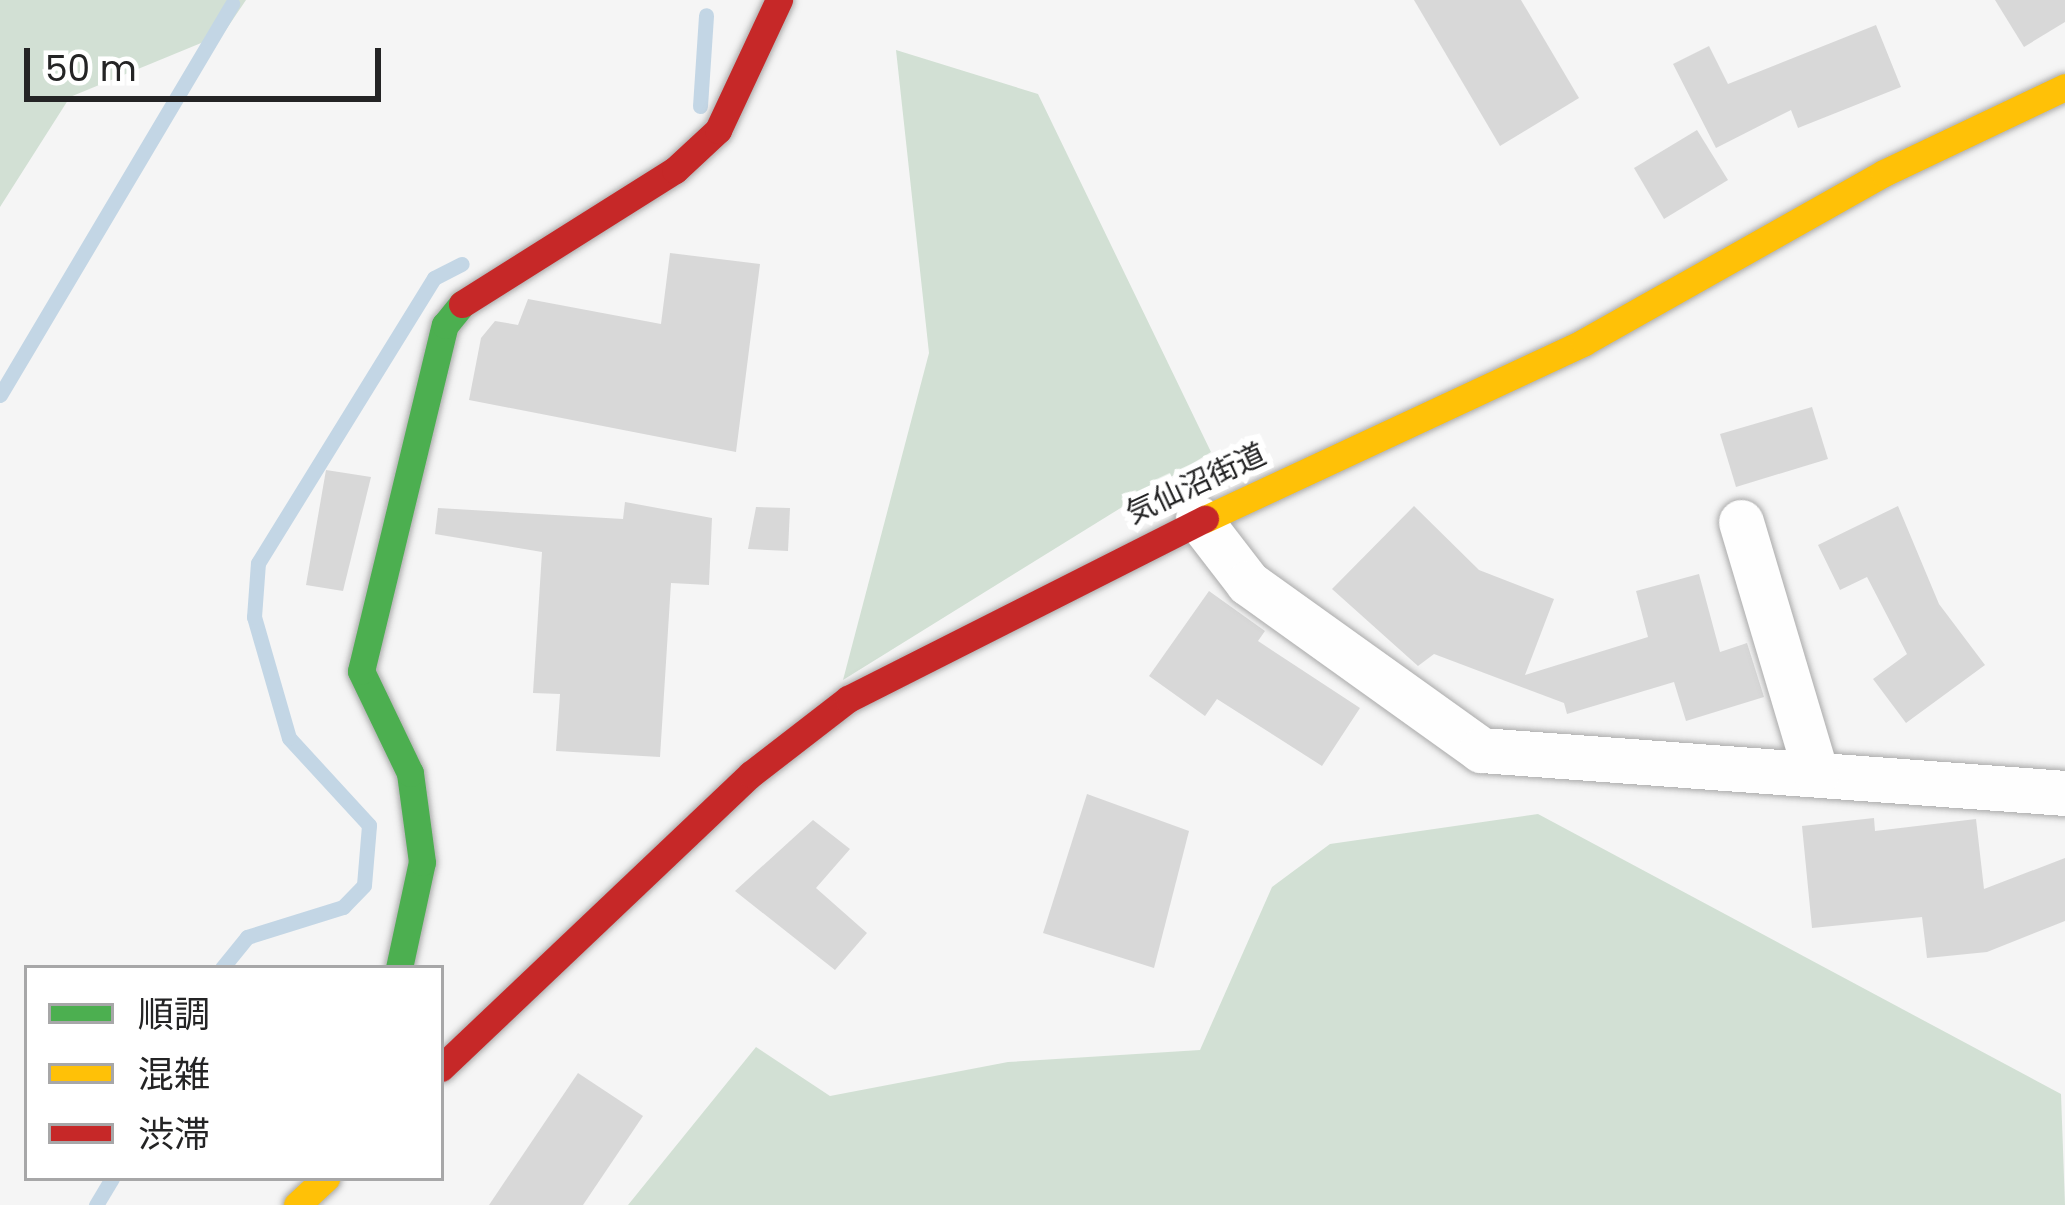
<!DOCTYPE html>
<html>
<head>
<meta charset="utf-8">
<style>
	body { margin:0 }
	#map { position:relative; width:2065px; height:1205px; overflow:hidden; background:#f5f5f5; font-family:Poppins,"Noto Sans JP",sans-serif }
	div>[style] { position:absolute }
	.forest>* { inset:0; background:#d2e0d4 }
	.stream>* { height:15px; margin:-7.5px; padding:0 7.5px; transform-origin:7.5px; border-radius:7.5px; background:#c3d6e5 }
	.building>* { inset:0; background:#d8d8d8 }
	.roads { filter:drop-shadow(0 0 3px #aaa) drop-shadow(0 0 3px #aaa) }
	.street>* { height:45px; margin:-22.5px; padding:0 22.5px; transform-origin:22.5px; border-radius:22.5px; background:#fefefe }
	.fast>* { height:27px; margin:-13.5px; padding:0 13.5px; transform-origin:13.5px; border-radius:13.5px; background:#4caf50 }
	.slow>* { height:27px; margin:-13.5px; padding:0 13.5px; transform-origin:13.5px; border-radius:13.5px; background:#ffc107 }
	.jam>* { height:27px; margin:-13.5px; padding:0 13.5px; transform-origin:13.5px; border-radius:13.5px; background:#c62828 }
	span { translate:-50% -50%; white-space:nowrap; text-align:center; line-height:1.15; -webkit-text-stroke:12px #fff; paint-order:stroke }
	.street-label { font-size:30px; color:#242425 }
	.legend { position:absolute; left:24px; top:965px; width:420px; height:216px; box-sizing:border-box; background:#fff; border:3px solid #a7a7a8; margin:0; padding:15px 21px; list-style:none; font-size:36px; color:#242425 }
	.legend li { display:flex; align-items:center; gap:24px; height:60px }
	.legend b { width:60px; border:3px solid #a7a7a8 }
	.scale { position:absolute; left:24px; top:48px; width:357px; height:54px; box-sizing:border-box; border:6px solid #242425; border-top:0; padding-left:15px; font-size:36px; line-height:42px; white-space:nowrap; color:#242425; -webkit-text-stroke:9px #fff; paint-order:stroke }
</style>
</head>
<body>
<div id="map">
	<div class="forest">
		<div style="clip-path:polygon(0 0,246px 0,223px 34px,70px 97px,0 207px)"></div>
		<div style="clip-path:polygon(896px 50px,1038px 94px,1211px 452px,843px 680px,929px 353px)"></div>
		<div style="clip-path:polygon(1538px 814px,2061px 1094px,2065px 1205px,628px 1205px,756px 1047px,830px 1096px,1008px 1062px,1200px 1050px,1272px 887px,1330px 844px)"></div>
	</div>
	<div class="stream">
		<div style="left:700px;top:106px;width:91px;rotate:-86.2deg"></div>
		<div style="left:0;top:395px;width:455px;rotate:-59.3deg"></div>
		<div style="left:222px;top:968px;width:40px;rotate:-51deg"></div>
		<div style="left:247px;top:937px;width:101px;rotate:-17.4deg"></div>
		<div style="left:343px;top:907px;width:30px;rotate:-46deg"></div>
		<div style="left:364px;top:885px;width:60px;rotate:-85.2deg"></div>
		<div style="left:369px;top:825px;width:118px;rotate:-132.6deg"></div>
		<div style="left:289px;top:738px;width:126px;rotate:-106.1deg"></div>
		<div style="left:254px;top:617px;width:54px;rotate:-85.8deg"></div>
		<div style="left:258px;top:563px;width:335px;rotate:-58.3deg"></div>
		<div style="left:434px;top:278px;width:31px;rotate:-27deg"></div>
		<div style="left:96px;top:1205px;width:31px;rotate:-59deg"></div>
	</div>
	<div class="building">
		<div style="clip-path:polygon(1414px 0,1521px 0,1579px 98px,1500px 146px)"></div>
		<div style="clip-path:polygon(1995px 0,2065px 0,2065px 22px,2024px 47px)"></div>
		<div style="clip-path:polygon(1876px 25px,1901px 87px,1798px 128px,1791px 110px,1716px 148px,1673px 64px,1709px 46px,1728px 84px)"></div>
		<div style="clip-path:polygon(1697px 130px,1728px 180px,1664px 219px,1634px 168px)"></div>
		<div style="clip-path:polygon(670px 253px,760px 264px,736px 452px,469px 400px,481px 338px,495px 321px,518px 325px,528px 299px,661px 324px)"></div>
		<div style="clip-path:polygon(1812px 407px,1828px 459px,1736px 487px,1720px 434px)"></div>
		<div style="clip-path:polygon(326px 470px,371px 477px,343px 591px,306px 585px)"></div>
		<div style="clip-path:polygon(625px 502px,712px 518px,709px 585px,671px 583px,660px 757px,556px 751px,560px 694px,533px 693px,542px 552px,435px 534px,438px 508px,623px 519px)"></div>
		<div style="clip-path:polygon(1414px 506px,1479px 570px,1554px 599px,1525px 675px,1648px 637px,1636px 591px,1699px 574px,1720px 652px,1747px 643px,1764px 697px,1686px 721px,1674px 682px,1567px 714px,1564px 703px,1434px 654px,1418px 666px,1332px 589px)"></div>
		<div style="clip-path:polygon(1898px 506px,1939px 604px,1985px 665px,1906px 723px,1873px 679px,1907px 654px,1867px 577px,1840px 590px,1818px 545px)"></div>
		<div style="clip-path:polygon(756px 507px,790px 508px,788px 551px,748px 549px)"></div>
		<div style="clip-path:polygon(1209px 591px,1265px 631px,1258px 641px,1360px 708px,1322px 766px,1217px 699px,1205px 716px,1149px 676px)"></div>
		<div style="clip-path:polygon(1087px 794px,1189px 831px,1154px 968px,1043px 933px)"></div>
		<div style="clip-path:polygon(1874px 818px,1875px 831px,1976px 819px,1984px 889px,2065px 858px,2065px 921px,1987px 952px,1927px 958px,1922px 917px,1812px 928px,1802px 826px)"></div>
		<div style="clip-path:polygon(813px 820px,850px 849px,816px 888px,867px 933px,835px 970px,735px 891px)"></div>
		<div style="clip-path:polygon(578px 1073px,643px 1116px,583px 1205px,489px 1205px)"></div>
	</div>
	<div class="roads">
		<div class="street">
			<div style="left:1198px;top:518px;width:82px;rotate:52.4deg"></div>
			<div style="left:1248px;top:583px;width:287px;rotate:35.6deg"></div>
			<div style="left:1481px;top:750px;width:586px;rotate:4.21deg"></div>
			<div style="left:1741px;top:522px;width:263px;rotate:73.4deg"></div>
		</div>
		<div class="fast">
			<div style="left:399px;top:968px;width:108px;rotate:-77.8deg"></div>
			<div style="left:422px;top:862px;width:90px;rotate:-97.7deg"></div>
			<div style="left:410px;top:773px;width:113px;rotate:-115.7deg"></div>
			<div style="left:361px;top:671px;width:356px;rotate:-76.4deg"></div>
			<div style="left:445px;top:325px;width:27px;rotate:-51deg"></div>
		</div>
		<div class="slow">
			<div style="left:1205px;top:519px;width:418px;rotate:-25deg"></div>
			<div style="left:1584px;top:342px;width:344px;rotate:-29.4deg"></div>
			<div style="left:1884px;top:173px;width:200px;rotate:-25.4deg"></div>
			<div style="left:297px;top:1205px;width:40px;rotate:-43deg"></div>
		</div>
		<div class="jam">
			<div style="left:462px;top:304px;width:252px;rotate:-32.2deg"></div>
			<div style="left:675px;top:170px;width:59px;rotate:-42.9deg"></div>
			<div style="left:718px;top:130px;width:144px;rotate:-64.9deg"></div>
			<div style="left:441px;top:1068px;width:427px;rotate:-43.5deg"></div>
			<div style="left:751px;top:774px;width:123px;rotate:-37.7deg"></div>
			<div style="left:848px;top:699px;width:400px;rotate:-26.8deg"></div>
		</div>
	</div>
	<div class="street-label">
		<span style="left:1196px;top:484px;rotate:-25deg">気仙沼街道</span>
	</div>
	<ul class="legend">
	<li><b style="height:15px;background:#4caf50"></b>順調</li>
	<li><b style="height:15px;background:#ffc107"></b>混雑</li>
	<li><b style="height:15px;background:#c62828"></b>渋滞</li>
	</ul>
	<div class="scale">50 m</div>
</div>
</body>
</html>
